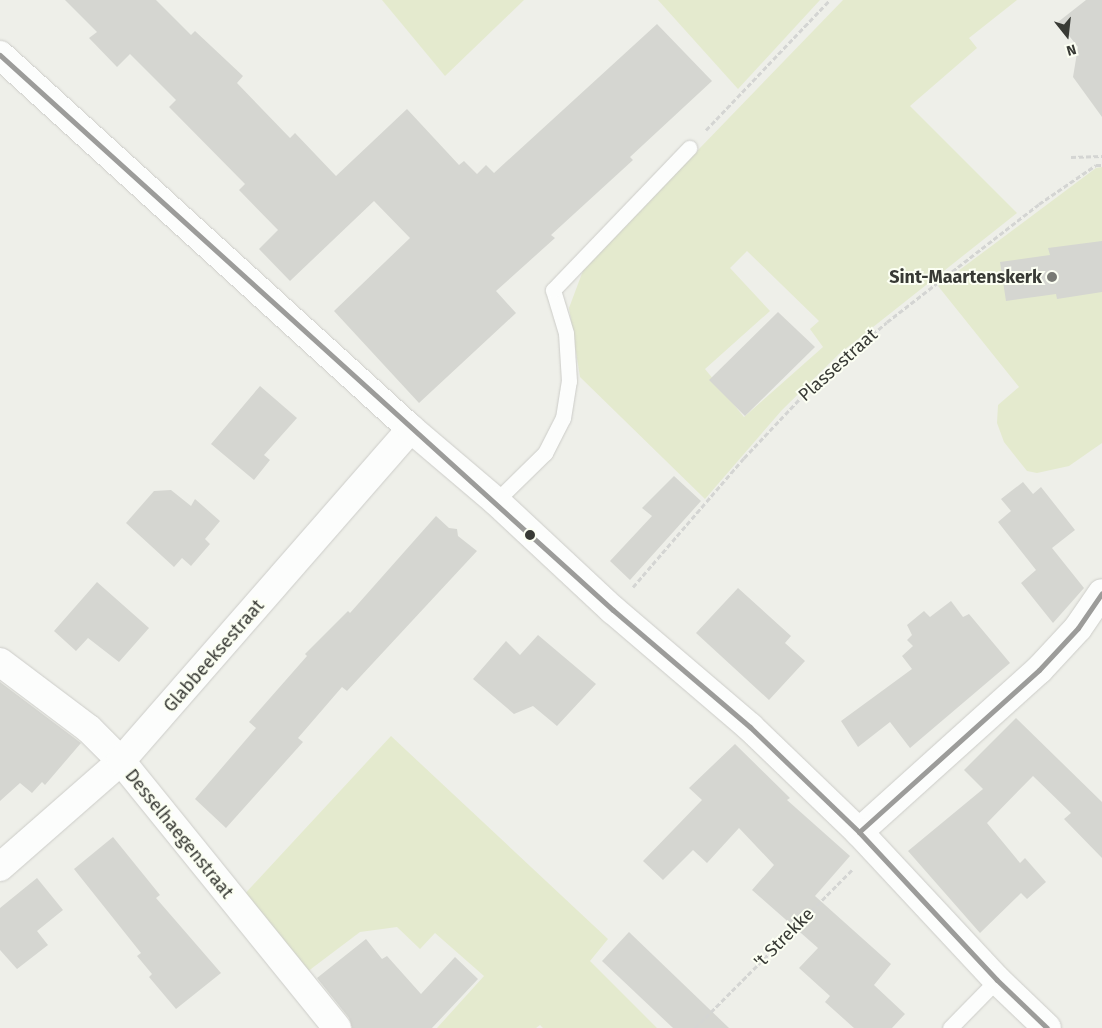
<!DOCTYPE html>
<html>
<head>
<meta charset="utf-8">
<style>
	body { margin:0 }
	#map { position:relative; width:1102px; height:1028px; overflow:hidden; background:#eeefe9; font-family:"Fira Sans",sans-serif }
	div>[style] { position:absolute }
	.green>* { inset:0; background:#e4eace }
	.building>* { inset:0; background:#d5d6d1 }
	.path>* { height:3px; margin-top:-1.5px; transform-origin:0; background:repeating-linear-gradient(90deg,#d4d5d3 0 5px,transparent 0 7.5px) }
	.roads { filter:drop-shadow(0 0 1px #ccccc8) drop-shadow(0 0 1px #ccccc8) }
	.lane>* { height:15px; margin:-7.5px; padding:0 7.5px; transform-origin:7.5px; border-radius:7.5px; background:#fcfdfc }
	.street>* { height:28px; margin:-14px; padding:0 14px; transform-origin:14px; border-radius:14px; background:#fcfdfc }
	.secondary>* { height:28px; margin:-14px; padding:0 14px; transform-origin:14px; border-radius:14px; background:#fcfdfc }
	.bus-1>* { height:5px; margin:-2.5px; padding:0 2.5px; transform-origin:2.5px; border-radius:2.5px; background:#9c9c9a }
	.dots>* { width:14px; height:14px; translate:-50% -50%; box-sizing:border-box; border:2px solid #fcfff3; border-radius:50% }
	span { translate:-50% -50%; white-space:nowrap; text-align:center; line-height:1.15; -webkit-text-stroke:4px #fcfff3; paint-order:stroke }
	.poi-label { font-size:18px; color:#383a35; font-weight:700 }
	.right { translate:-100% -50%; text-align:right }
	.street-label { font-size:18px; color:#383a35 }
	.north { position:absolute; left:1042px; top:10px; width:50px; height:50px; -webkit-text-stroke:4px #fcfff3; paint-order:stroke; rotate:164deg; font-size:14px; font-weight:700; line-height:20px; text-align:center; color:#383a35 }
	.north::after { content:''; display:block; margin:auto; width:18px; height:22px; background:#383a35; clip-path:polygon(50% 0,100% 100%,50% 72%,0 100%) }
</style>
</head>
<body>
<div id="map">
	<div class="green">
		<div style="clip-path:polygon(382px 0,524px 0,445px 76px)"></div>
		<div style="clip-path:polygon(658px 0,820px 0,738px 89px)"></div>
		<div style="clip-path:polygon(evenodd,843px 0,1017px 0,969px 38px,977px 48px,910px 106px,1017px 213px,839px 354px,782px 410px,705px 499px,580px 377px,569px 308px,584px 268px,843px 0,747px 251px,819px 321px,810px 329px,823px 347px,744px 417px,705px 369px,770px 311px,730px 268px,747px 251px)"></div>
		<div style="clip-path:polygon(1102px 167px,1102px 443px,1069px 466px,1037px 473px,1027px 471px,1004px 442px,997px 423px,998px 405px,1019px 387px,938px 286px,1096px 168px)"></div>
		<div style="clip-path:polygon(391px 736px,608px 939px,590px 961px,657px 1028px,543px 1028px,540px 1025px,536px 1028px,437px 1028px,484px 976px,435px 933px,420px 949px,397px 927px,360px 932px,303px 975px,240px 899px)"></div>
	</div>
	<div class="building">
		<div style="clip-path:polygon(65px 0,156px 0,191px 35px,195px 31px,243px 76px,237px 83px,290px 138px,295px 133px,336px 176px,407px 109px,459px 165px,464px 161px,477px 174px,486px 165px,494px 173px,657px 24px,712px 81px,630px 157px,633px 160px,551px 235px,555px 238px,496px 291px,516px 313px,419px 403px,334px 311px,410px 238px,374px 201px,290px 281px,259px 249px,278px 230px,239px 190px,245px 184px,169px 107px,176px 100px,130px 54px,117px 67px,89px 38px,97px 32px)"></div>
		<div style="clip-path:polygon(1086px 0,1102px 0,1102px 117px,1073px 77px,1078px 47px,1058px 22px)"></div>
		<div style="clip-path:polygon(1102px 241px,1102px 292px,1057px 299px,1056px 294px,1006px 301px,1000px 262px,1050px 255px,1048px 248px)"></div>
		<div style="clip-path:polygon(778px 312px,815px 347px,745px 416px,709px 380px)"></div>
		<div style="clip-path:polygon(260px 386px,297px 418px,264px 455px,270px 460px,254px 480px,211px 444px)"></div>
		<div style="clip-path:polygon(674px 476px,701px 501px,630px 580px,610px 561px,652px 516px,642px 508px)"></div>
		<div style="clip-path:polygon(1023px 482px,1033px 494px,1041px 487px,1075px 530px,1052px 548px,1084px 588px,1053px 623px,1021px 583px,1036px 570px,998px 522px,1011px 511px,1001px 499px)"></div>
		<div style="clip-path:polygon(171px 490px,191px 506px,195px 499px,220px 521px,205px 539px,210px 544px,191px 566px,182px 558px,174px 567px,126px 523px,154px 491px)"></div>
		<div style="clip-path:polygon(436px 516px,449px 528px,457px 529px,458px 536px,477px 551px,347px 691px,342px 687px,298px 738px,303px 742px,226px 828px,195px 799px,256px 728px,249px 722px,307px 656px,305px 654px,348px 611px,350px 613px)"></div>
		<div style="clip-path:polygon(97px 582px,149px 628px,119px 662px,88px 638px,76px 651px,54px 631px)"></div>
		<div style="clip-path:polygon(738px 588px,791px 636px,785px 643px,805px 661px,769px 700px,696px 633px)"></div>
		<div style="clip-path:polygon(951px 601px,963px 617px,969px 614px,1010px 663px,910px 748px,890px 722px,858px 747px,841px 721px,912px 669px,902px 656px,913px 646px,907px 640px,912px 635px,907px 625px,924px 611px,930px 617px)"></div>
		<div style="clip-path:polygon(538px 635px,596px 684px,557px 726px,533px 706px,514px 714px,473px 679px,506px 641px,520px 655px)"></div>
		<div style="clip-path:polygon(0 682px,81px 743px,45px 785px,42px 782px,32px 793px,20px 783px,0 801px)"></div>
		<div style="clip-path:polygon(1016px 718px,1102px 802px,1102px 858px,1064px 819px,1071px 813px,1033px 776px,987px 823px,1020px 863px,1025px 858px,1046px 882px,1027px 899px,1021px 893px,980px 933px,908px 851px,983px 789px,964px 770px)"></div>
		<div style="clip-path:polygon(735px 744px,790px 798px,787px 800px,850px 856px,815px 896px,891px 964px,874px 985px,905px 1014px,892px 1028px,854px 1028px,825px 1002px,830px 996px,799px 968px,818px 948px,752px 890px,774px 865px,739px 828px,707px 863px,693px 850px,663px 880px,643px 861px,702px 800px,689px 788px)"></div>
		<div style="clip-path:polygon(113px 837px,160px 895px,156px 898px,221px 973px,176px 1009px,149px 977px,152px 974px,137px 956px,141px 953px,74px 869px)"></div>
		<div style="clip-path:polygon(37px 878px,63px 910px,37px 931px,48px 945px,17px 969px,0 950px,0 908px)"></div>
		<div style="clip-path:polygon(629px 932px,729px 1028px,673px 1028px,602px 961px)"></div>
		<div style="clip-path:polygon(366px 939px,382px 959px,387px 956px,421px 994px,455px 957px,478px 979px,432px 1028px,352px 1028px,349px 1018px,317px 978px)"></div>
	</div>
	<div class="path">
		<div style="left:706px;top:130px;width:180px;rotate:-46.4deg"></div>
		<div style="left:1071px;top:157px;width:31px;rotate:-2deg"></div>
		<div style="left:633px;top:587px;width:170px;rotate:-49.3deg"></div>
		<div style="left:744px;top:458px;width:96px;rotate:-46.7deg"></div>
		<div style="left:810px;top:388px;width:101px;rotate:-40.6deg"></div>
		<div style="left:887px;top:322px;width:192px;rotate:-37.8deg"></div>
		<div style="left:1039px;top:204px;width:69px;rotate:-34.4deg"></div>
		<div style="left:1096px;top:165px;width:6px"></div>
		<div style="left:695px;top:1028px;width:223px;rotate:-45.2deg"></div>
	</div>
	<div class="roads">
		<div class="lane">
			<div style="left:496px;top:501px;width:69px;rotate:-44.4deg"></div>
			<div style="left:545px;top:453px;width:39px;rotate:-63deg"></div>
			<div style="left:563px;top:418px;width:37px;rotate:-81deg"></div>
			<div style="left:569px;top:381px;width:48px;rotate:-93.6deg"></div>
			<div style="left:566px;top:333px;width:45px;rotate:-106.8deg"></div>
			<div style="left:553px;top:290px;width:197px;rotate:-46.2deg"></div>
			<div style="left:950px;top:1028px;width:67px;rotate:-45.6deg"></div>
		</div>
		<div class="street">
			<div style="left:0;top:55px;width:556px;rotate:42.3deg"></div>
			<div style="left:0;top:662px;width:111px;rotate:37deg"></div>
			<div style="left:89px;top:729px;width:45px;rotate:45deg"></div>
			<div style="left:121px;top:761px;width:343px;rotate:51deg"></div>
			<div style="left:859px;top:832px;width:242px;rotate:-42deg"></div>
			<div style="left:1039px;top:670px;width:57px;rotate:-47.1deg"></div>
			<div style="left:1078px;top:628px;width:42px;rotate:-55.6deg"></div>
		</div>
		<div class="secondary">
			<div style="left:0;top:867px;width:161px;rotate:-41.2deg"></div>
			<div style="left:121px;top:761px;width:441px;rotate:-48.9deg"></div>
			<div style="left:411px;top:429px;width:111px;rotate:40.3deg"></div>
			<div style="left:496px;top:501px;width:160px;rotate:43deg"></div>
			<div style="left:613px;top:610px;width:180px;rotate:40.5deg"></div>
			<div style="left:750px;top:727px;width:151px;rotate:43.9deg"></div>
			<div style="left:859px;top:832px;width:202px;rotate:47deg"></div>
			<div style="left:997px;top:980px;width:69px;rotate:43.8deg"></div>
		</div>
	</div>
	<div class="bus-1">
		<div style="left:0;top:55px;width:827px;rotate:42.16deg"></div>
		<div style="left:613px;top:610px;width:180px;rotate:40.5deg"></div>
		<div style="left:750px;top:727px;width:151px;rotate:43.9deg"></div>
		<div style="left:859px;top:832px;width:202px;rotate:47deg"></div>
		<div style="left:997px;top:980px;width:69px;rotate:43.8deg"></div>
		<div style="left:859px;top:832px;width:242px;rotate:-42deg"></div>
		<div style="left:1039px;top:670px;width:57px;rotate:-47.1deg"></div>
		<div style="left:1078px;top:628px;width:42px;rotate:-55.6deg"></div>
	</div>
	<div class="dots">
		<div style="left:1052px;top:277px;background:#787974"></div>
		<div style="left:530px;top:535px;background:#383a35"></div>
	</div>
	<div class="poi-label">
		<span class="right" style="left:1042px;top:277px">Sint-Maartenskerk</span>
	</div>
	<div class="street-label">
		<span style="left:838px;top:365px;rotate:-42deg">Plassestraat</span>
		<span style="left:214px;top:656px;rotate:-49deg">Glabbeeksestraat</span>
		<span style="left:179px;top:834px;rotate:51deg">Desselhaegenstraat</span>
		<span style="left:784px;top:938px;rotate:-45deg">'t Strekke</span>
	</div>
	<div class="north">N</div>
</div>
</body>
</html>
